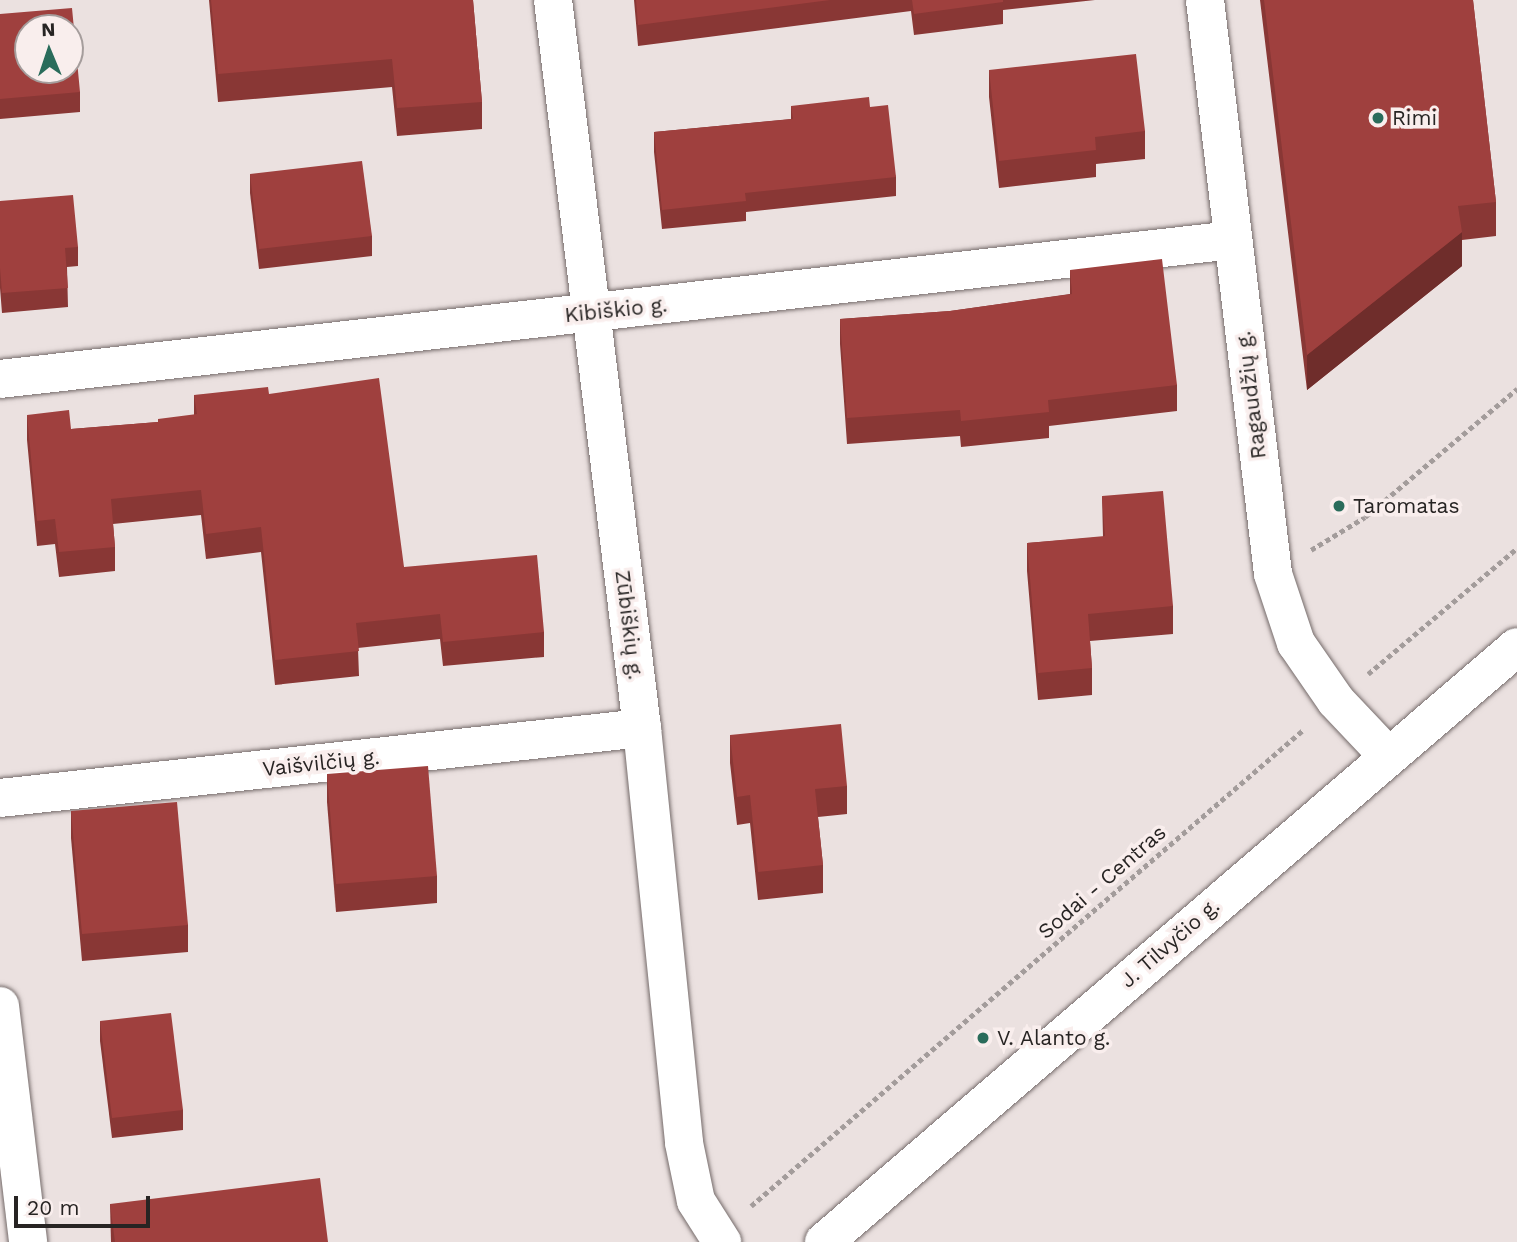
<!DOCTYPE html>
<html>
<head>
<meta charset="utf-8">
<style>
	body { margin:0 }
	#map { position:relative; width:1517px; height:1242px; overflow:hidden; background:#ebe1e0; font-family:"Work Sans",sans-serif }
	div>[style] { position:absolute }
	.path>* { height:4.5px; margin-top:-2.25px; transform-origin:0; background:repeating-linear-gradient(90deg,#a39c9b 0 5px,transparent 0 8.5px) }
	.roads { filter:drop-shadow(0 0 2px #756b6a) drop-shadow(0 0 2px #756b6a) }
	.minor>* { height:38px; margin:-19px; padding:0 19px; transform-origin:19px; border-radius:19px; background:#fff }
	.primary>* { height:38px; margin:-19px; padding:0 19px; transform-origin:19px; border-radius:19px; background:#fff }
	.wall>* { inset:0; background:#893735 }
	.shaded-wall>* { inset:0; background:#6f2d2b }
	.building>* { inset:0; background:#9f403e }
	.dots>* { width:19px; height:19px; translate:-50% -50%; box-sizing:border-box; border:4px solid #f9eeed; border-radius:50% }
	span { translate:-50% -50%; white-space:nowrap; text-align:center; line-height:1.15; -webkit-text-stroke:7px #f9eeed; paint-order:stroke }
	.poi-label { font-size:21px; color:#272423 }
	.left { translate:0 -50%; text-align:left }
	.street-label { font-size:21px; color:#272423 }
	.north { position:absolute; left:14px; top:14px; width:70px; height:70px; box-sizing:border-box; background:#f9eeed; border:2px solid #a59d9c; border-radius:50%; rotate:358deg; font-size:19px; font-weight:700; line-height:28px; text-align:center; color:#272423 }
	.north::after { content:''; display:block; margin:auto; width:24px; height:32px; background:#2a6c5b; clip-path:polygon(50% 0,100% 100%,50% 72%,0 100%) }
	.scale { position:absolute; left:14px; top:1196px; width:136px; height:32px; box-sizing:border-box; border:4px solid #272423; border-top:0; padding-left:9px; font-size:21px; line-height:24px; white-space:nowrap; color:#272423; -webkit-text-stroke:5px #f9eeed; paint-order:stroke }
</style>
</head>
<body>
<div id="map">
	<div class="path">
		<div style="left:1311px;top:550px;width:63px;rotate:-31.4deg"></div>
		<div style="left:1365px;top:517px;width:199px;rotate:-40.1deg"></div>
		<div style="left:1368px;top:674px;width:195px;rotate:-40.2deg"></div>
		<div style="left:751px;top:1206px;width:729px;rotate:-40.77deg"></div>
	</div>
	<div class="roads">
		<div class="minor">
			<div style="left:553px;top:0;width:733px;rotate:83.03deg"></div>
			<div style="left:642px;top:728px;width:417px;rotate:84.2deg"></div>
			<div style="left:684px;top:1143px;width:59px;rotate:78.3deg"></div>
			<div style="left:696px;top:1201px;width:49px;rotate:57.6deg"></div>
			<div style="left:1205px;top:0;width:578px;rotate:83.24deg"></div>
			<div style="left:1273px;top:574px;width:73px;rotate:71.6deg"></div>
			<div style="left:1296px;top:643px;width:70px;rotate:55.4deg"></div>
			<div style="left:1336px;top:701px;width:74px;rotate:46.6deg"></div>
			<div style="left:0;top:379px;width:1241px;rotate:-6.43deg"></div>
			<div style="left:0;top:798px;width:646px;rotate:-6.22deg"></div>
			<div style="left:0;top:1006px;width:238px;rotate:83.2deg"></div>
		</div>
		<div class="primary">
			<div style="left:824px;top:1242px;width:913px;rotate:-40.65deg"></div>
		</div>
	</div>
	<div class="wall">
		<div style="clip-path:polygon(209px 0,473px 0,482px 102px,482px 129px,397px 136px,392px 87px,218px 102px)"></div>
		<div style="clip-path:polygon(634px 0,1095px 0,1003px 10px,1003px 24px,914px 35px,911px 11px,638px 46px)"></div>
		<div style="clip-path:polygon(1260px 0,1473px 0,1496px 202px,1496px 236px,1462px 240px,1462px 266px,1307px 390px)"></div>
		<div style="clip-path:polygon(0 14px,80px 92px,80px 112px,0 119px)"></div>
		<div style="clip-path:polygon(989px 70px,1145px 131px,1145px 159px,1096px 164px,1096px 177px,999px 188px,989px 97px)"></div>
		<div style="clip-path:polygon(791px 106px,870px 107px,896px 177px,896px 196px,746px 212px,746px 221px,662px 229px,654px 152px,654px 132px,791px 119px)"></div>
		<div style="clip-path:polygon(250px 174px,372px 236px,372px 256px,259px 269px,250px 193px)"></div>
		<div style="clip-path:polygon(0 201px,78px 247px,78px 266px,67px 267px,68px 307px,2px 313px,0 288px)"></div>
		<div style="clip-path:polygon(1070px 270px,1177px 385px,1177px 411px,1049px 426px,1049px 438px,961px 447px,960px 436px,847px 444px,840px 344px,840px 319px,950px 311px,1070px 294px)"></div>
		<div style="clip-path:polygon(269px 394px,404px 567px,544px 632px,544px 657px,443px 666px,440px 639px,358px 648px,359px 676px,275px 685px,261px 552px,206px 559px,201px 515px,113px 524px,115px 547px,115px 571px,59px 577px,55px 544px,37px 546px,27px 440px,27px 415px,71px 429px,158px 422px,194px 415px,194px 395px)"></div>
		<div style="clip-path:polygon(1102px 496px,1173px 606px,1173px 634px,1090px 641px,1092px 668px,1092px 695px,1038px 700px,1027px 571px,1027px 543px,1103px 537px)"></div>
		<div style="clip-path:polygon(730px 735px,847px 786px,847px 814px,818px 817px,823px 865px,823px 893px,758px 900px,750px 823px,737px 825px,730px 763px)"></div>
		<div style="clip-path:polygon(327px 774px,437px 876px,437px 903px,336px 912px,327px 802px)"></div>
		<div style="clip-path:polygon(71px 811px,188px 925px,188px 952px,82px 961px,71px 838px)"></div>
		<div style="clip-path:polygon(100px 1021px,183px 1110px,183px 1130px,112px 1138px,100px 1041px)"></div>
		<div style="clip-path:polygon(110px 1204px,328px 1242px,111px 1242px)"></div>
	</div>
	<div class="shaded-wall">
		<div style="clip-path:polygon(1462px 232px,1462px 266px,1307px 390px,1307px 355px)"></div>
	</div>
	<div class="building">
		<div style="clip-path:polygon(211px 0,473px 0,482px 102px,397px 108px,392px 59px,218px 74px)"></div>
		<div style="clip-path:polygon(636px 0,830px 0,638px 25px)"></div>
		<div style="clip-path:polygon(912px 0,1003px 0,1003px 2px,914px 14px)"></div>
		<div style="clip-path:polygon(1264px 0,1473px 0,1496px 202px,1458px 206px,1462px 232px,1307px 355px)"></div>
		<div style="clip-path:polygon(evenodd,72px 8px,80px 92px,0 99px,0 14px,72px 8px,28px 28px,70px 28px,70px 70px,28px 70px,28px 28px)"></div>
		<div style="clip-path:polygon(1136px 54px,1145px 131px,1095px 137px,1096px 150px,999px 161px,989px 70px)"></div>
		<div style="clip-path:polygon(869px 97px,870px 107px,888px 105px,896px 177px,745px 193px,746px 201px,662px 210px,654px 132px,793px 119px,791px 106px)"></div>
		<div style="clip-path:polygon(362px 161px,372px 236px,259px 249px,250px 174px)"></div>
		<div style="clip-path:polygon(73px 195px,78px 247px,65px 248px,68px 288px,2px 293px,0 268px,0 201px)"></div>
		<div style="clip-path:polygon(1162px 259px,1177px 385px,1048px 400px,1049px 412px,961px 421px,960px 410px,847px 418px,840px 319px,950px 311px,1072px 294px,1070px 270px)"></div>
		<div style="clip-path:polygon(379px 378px,404px 567px,537px 555px,544px 632px,443px 642px,440px 614px,356px 623px,359px 651px,275px 660px,261px 527px,206px 534px,201px 490px,111px 499px,115px 547px,59px 552px,55px 519px,37px 521px,27px 415px,69px 410px,71px 429px,158px 422px,158px 419px,197px 414px,194px 395px,268px 387px,269px 394px)"></div>
		<div style="clip-path:polygon(1163px 491px,1173px 606px,1088px 614px,1092px 668px,1038px 673px,1027px 543px,1105px 536px,1102px 496px)"></div>
		<div style="clip-path:polygon(841px 724px,847px 786px,815px 789px,823px 865px,758px 872px,750px 795px,737px 797px,730px 735px)"></div>
		<div style="clip-path:polygon(428px 766px,437px 876px,336px 884px,327px 774px)"></div>
		<div style="clip-path:polygon(177px 802px,188px 925px,82px 934px,71px 811px)"></div>
		<div style="clip-path:polygon(171px 1013px,183px 1110px,112px 1118px,100px 1021px)"></div>
		<div style="clip-path:polygon(320px 1178px,328px 1242px,115px 1242px,110px 1204px)"></div>
	</div>
	<div class="dots">
		<div style="left:1378px;top:118px;background:#2a6c5b"></div>
		<div style="left:1339px;top:506px;background:#2a6c5b"></div>
		<div style="left:983px;top:1038px;background:#2a6c5b"></div>
	</div>
	<div class="poi-label">
		<span class="left" style="left:1392px;top:118px">Rimi</span>
		<span class="left" style="left:1353px;top:506px">Taromatas</span>
		<span class="left" style="left:997px;top:1038px">V. Alanto g.</span>
	</div>
	<div class="street-label">
		<span style="left:616px;top:310px;rotate:-6deg">Kibiškio g.</span>
		<span style="left:1251px;top:395px;rotate:-97deg">Ragaudžių g.</span>
		<span style="left:629px;top:625px;rotate:83deg">Zūbiškių g.</span>
		<span style="left:321px;top:763px;rotate:-6deg">Vaišvilčių g.</span>
		<span style="left:1102px;top:882px;rotate:-41deg">Sodai - Centras</span>
		<span style="left:1170px;top:943px;rotate:-41deg">J. Tilvyčio g.</span>
	</div>
	<div class="north">N</div>
	<div class="scale">20 m</div>
</div>
</body>
</html>
